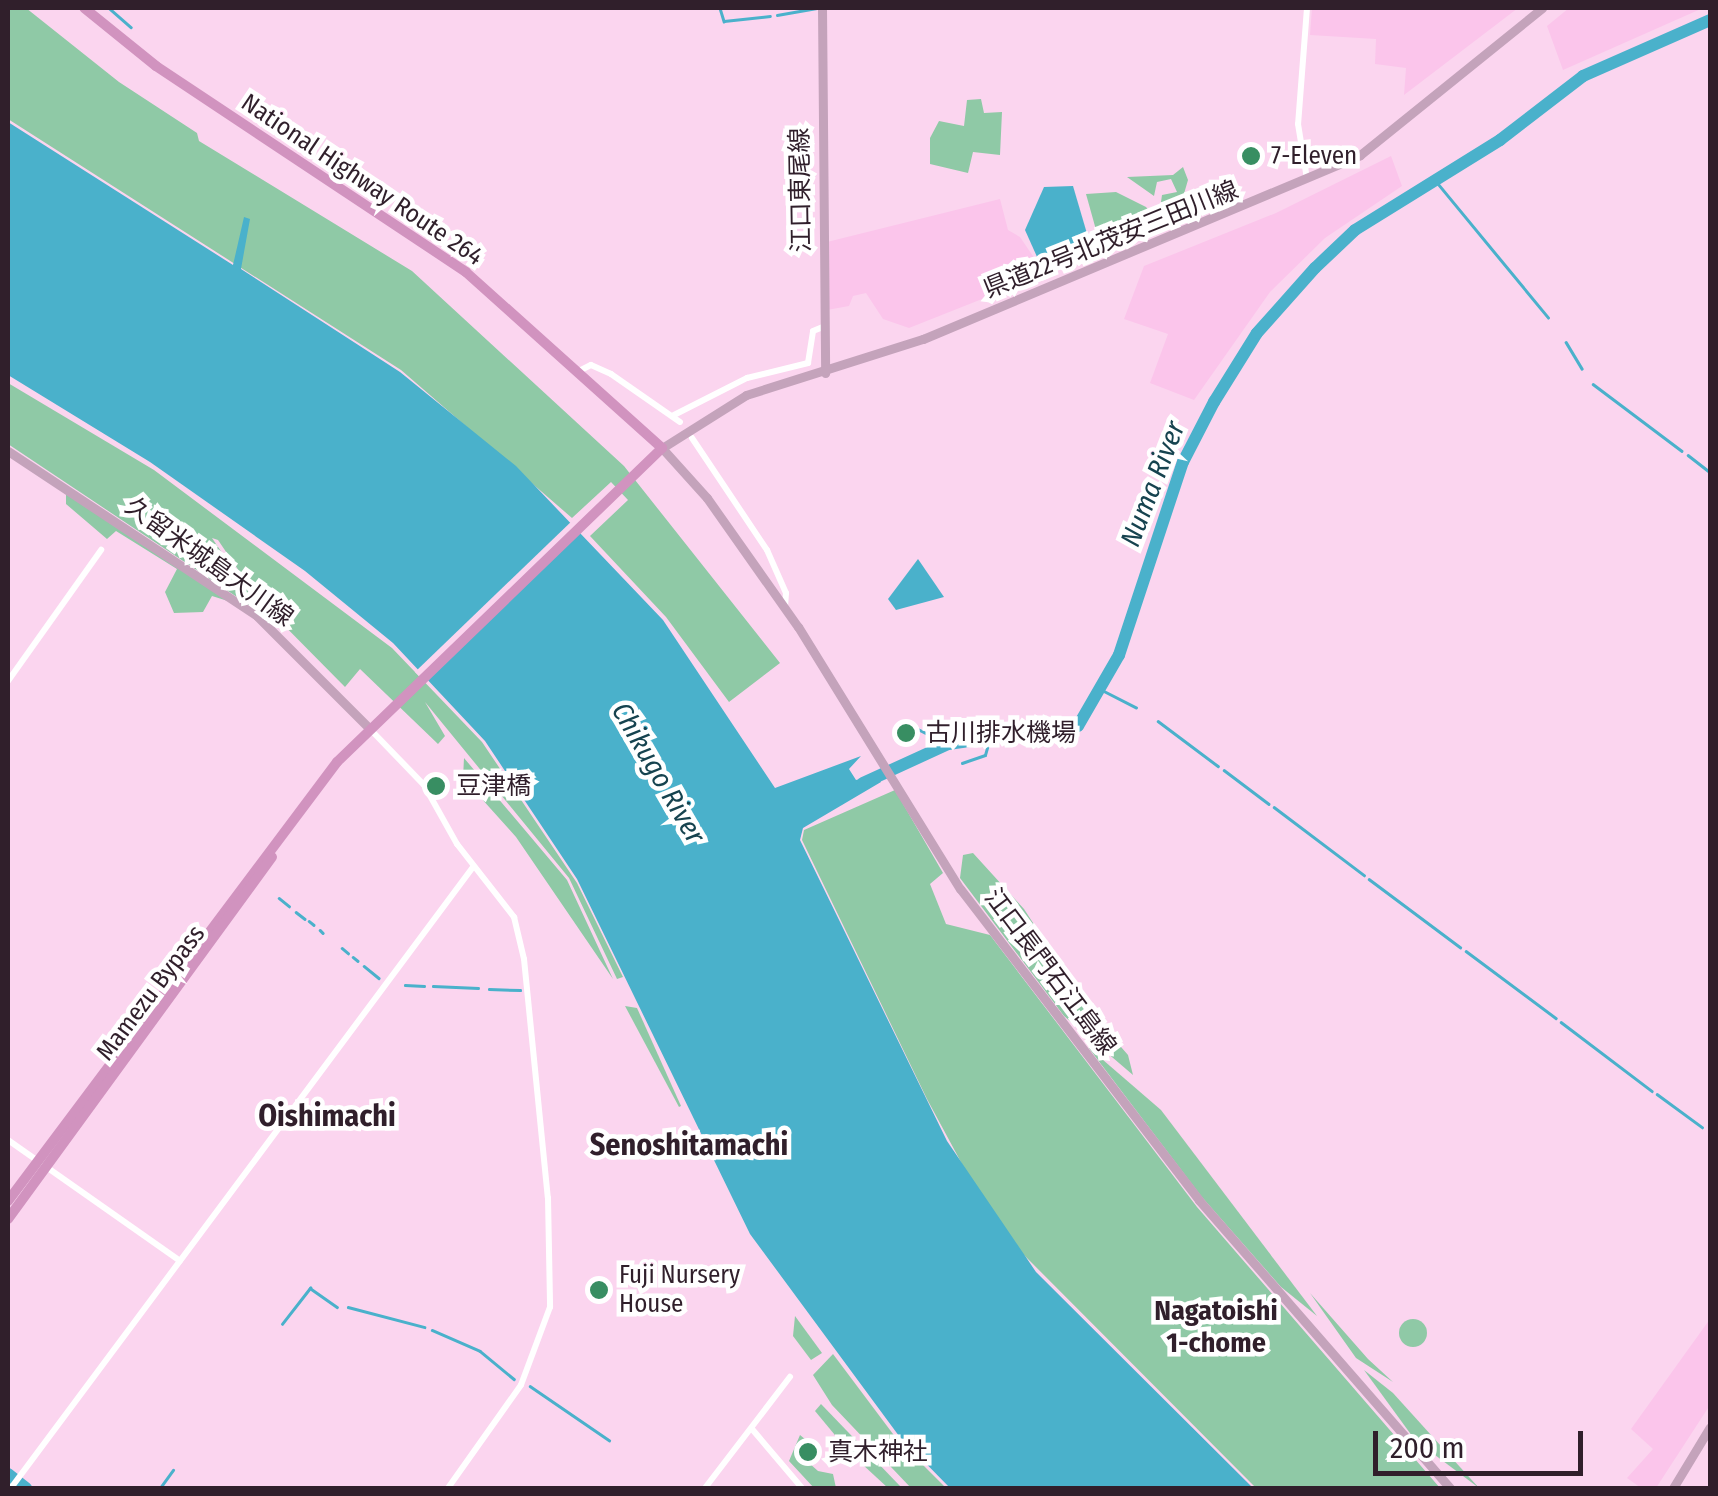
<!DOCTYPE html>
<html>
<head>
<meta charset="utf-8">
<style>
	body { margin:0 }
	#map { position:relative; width:1718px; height:1496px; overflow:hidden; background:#fbd5ef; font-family:"Fira Sans Condensed","Noto Sans JP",sans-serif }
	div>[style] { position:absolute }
	.built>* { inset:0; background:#fbc5eb }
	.green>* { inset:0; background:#8fc9a6 }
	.round { border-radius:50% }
	.water>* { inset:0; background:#4ab1cb }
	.pier>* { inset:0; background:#fbd5ef }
	.stream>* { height:2.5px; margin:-1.25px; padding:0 1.25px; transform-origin:1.25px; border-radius:1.25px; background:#4ab1cb }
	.river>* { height:12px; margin:-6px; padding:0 6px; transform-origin:6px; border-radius:6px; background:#4ab1cb }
	.minor>* { height:6px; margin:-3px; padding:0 3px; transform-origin:3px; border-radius:3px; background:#fff }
	.major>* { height:9px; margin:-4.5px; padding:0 4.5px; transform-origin:4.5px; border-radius:4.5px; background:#c4a3bb }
	.highway>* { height:10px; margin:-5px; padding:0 5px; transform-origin:5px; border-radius:5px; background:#d193bf }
	.dots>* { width:28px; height:28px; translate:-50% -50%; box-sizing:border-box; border:5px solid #fff; border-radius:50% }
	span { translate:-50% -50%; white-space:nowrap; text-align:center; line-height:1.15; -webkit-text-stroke:9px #fff; paint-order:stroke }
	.poi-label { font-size:25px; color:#301f2b }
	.left { translate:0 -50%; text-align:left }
	.street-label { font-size:25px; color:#301f2b }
	.water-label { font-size:28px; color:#16434f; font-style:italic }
	.neighbourhood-label { font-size:28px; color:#301f2b; font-weight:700 }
	.quarter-label { font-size:30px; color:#301f2b; font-weight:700 }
	.frame { position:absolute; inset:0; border:10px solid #301f2b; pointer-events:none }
	.scale { position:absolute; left:1373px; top:1431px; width:210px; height:45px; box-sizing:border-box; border:5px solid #301f2b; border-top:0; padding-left:12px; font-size:30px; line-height:35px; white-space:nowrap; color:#301f2b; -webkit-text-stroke:8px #fff; paint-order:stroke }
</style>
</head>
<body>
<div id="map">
	<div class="built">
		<div style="clip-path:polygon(1312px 8px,1518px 8px,1404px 95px,1406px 68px,1375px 64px,1376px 39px,1310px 35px)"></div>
		<div style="clip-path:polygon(1569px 8px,1703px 8px,1563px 70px,1547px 26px)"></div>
		<div style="clip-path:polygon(1391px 156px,1402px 186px,1325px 238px,1270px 292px,1194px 400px,1150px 383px,1168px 334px,1124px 319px,1144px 266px,1276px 213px)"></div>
		<div style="clip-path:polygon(1000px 199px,1008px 230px,1020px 237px,1045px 274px,909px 328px,883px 319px,866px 293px,853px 296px,849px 306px,827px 310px,827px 242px)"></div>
		<div style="clip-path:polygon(1710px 1319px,1710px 1405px,1656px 1488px,1641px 1488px,1627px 1478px,1653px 1449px,1631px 1429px)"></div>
	</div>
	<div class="green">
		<div style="clip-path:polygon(8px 8px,26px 8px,119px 82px,197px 133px,199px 141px,412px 271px,624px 466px,780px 663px,729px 702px,666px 617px,590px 536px,628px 500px,611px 482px,572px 518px,401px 370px,8px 119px)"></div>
		<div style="clip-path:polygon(981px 99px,984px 113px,1002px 112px,1000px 155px,973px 152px,968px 173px,930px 164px,930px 138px,939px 121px,964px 126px,967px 100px)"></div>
		<div style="clip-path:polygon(1183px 167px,1188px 180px,1181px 204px,1161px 202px,1162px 195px,1177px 192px,1171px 179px,1157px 182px,1154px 196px,1127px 177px,1173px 175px)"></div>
		<div style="clip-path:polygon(1116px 192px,1146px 207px,1154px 217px,1151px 225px,1098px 237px,1086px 194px)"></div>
		<div style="clip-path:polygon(8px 383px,154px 470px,392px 648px,482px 742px,577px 883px,623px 977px,617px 979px,569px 878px,425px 702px,445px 736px,438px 744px,360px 669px,345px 687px,258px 599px,218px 540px,212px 538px,264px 615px,8px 444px)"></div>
		<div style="clip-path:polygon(66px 491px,231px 602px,212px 596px,203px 612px,174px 613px,165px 592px,177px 569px,116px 531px,107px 539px,66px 504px)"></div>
		<div style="clip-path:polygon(464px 758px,567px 880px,613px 979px,516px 837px,463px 778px)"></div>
		<div style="clip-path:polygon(895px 790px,943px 873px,930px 884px,946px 924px,990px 935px,1197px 1207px,1440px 1488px,1256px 1488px,1021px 1252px,969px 1177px,927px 1099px,802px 840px,804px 830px)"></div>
		<div style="clip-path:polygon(973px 853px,1024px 909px,1087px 1006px,1086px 1020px,1108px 1032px,1128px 1055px,1133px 1075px,1064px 1016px,960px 878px,963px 855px)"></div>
		<div style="clip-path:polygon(625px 1006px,637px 1008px,681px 1106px,679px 1107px)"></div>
		<div style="clip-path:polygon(1088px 1047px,1161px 1110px,1317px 1316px,1281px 1287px,1201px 1196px)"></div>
		<div style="clip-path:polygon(1310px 1293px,1368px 1359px,1393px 1382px,1356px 1358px)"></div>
		<div style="clip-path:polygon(795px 1316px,822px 1353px,811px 1360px,793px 1336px)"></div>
		<div class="round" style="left:1399px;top:1319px;width:28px;height:28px"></div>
		<div style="clip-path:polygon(833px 1354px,896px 1438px,946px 1488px,911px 1488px,832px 1405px,813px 1375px)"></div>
		<div style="clip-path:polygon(1364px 1370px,1393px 1393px,1479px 1488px,1415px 1440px)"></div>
		<div style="clip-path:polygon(821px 1404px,900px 1486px,900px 1488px,888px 1488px,849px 1452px,815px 1411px)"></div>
		<div style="clip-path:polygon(800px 1435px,806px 1440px,800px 1455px,818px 1471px,833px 1474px,836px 1488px,814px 1488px,789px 1461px)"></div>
	</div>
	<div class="water">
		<div style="clip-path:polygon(8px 122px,233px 265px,244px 217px,250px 219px,241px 269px,400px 372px,516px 466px,663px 620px,775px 788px,861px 756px,849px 769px,856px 780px,877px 774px,881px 782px,803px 828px,800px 840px,947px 1141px,1036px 1272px,1253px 1488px,950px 1488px,899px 1436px,750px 1234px,577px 879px,485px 741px,393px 643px,305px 571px,150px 462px,8px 375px)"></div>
		<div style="clip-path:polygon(1073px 186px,1093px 254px,1053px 272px,1038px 259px,1025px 230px,1044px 187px)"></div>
		<div style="clip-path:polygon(918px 559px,944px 597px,896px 610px,888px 599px)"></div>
	</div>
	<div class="pier">
		<div style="clip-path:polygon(575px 518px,584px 526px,424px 681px,415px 672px)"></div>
	</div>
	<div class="stream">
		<div style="left:109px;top:8px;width:29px;rotate:41deg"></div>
		<div style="left:720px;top:8px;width:14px;rotate:73deg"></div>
		<div style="left:724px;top:21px;width:46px;rotate:-6.2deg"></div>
		<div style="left:777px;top:15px;width:40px;rotate:-10deg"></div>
		<div style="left:1435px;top:180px;width:178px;rotate:50.5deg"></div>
		<div style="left:1566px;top:342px;width:31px;rotate:59deg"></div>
		<div style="left:1593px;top:384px;width:111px;rotate:37deg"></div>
		<div style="left:1688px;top:455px;width:28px;rotate:38deg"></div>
		<div style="left:1104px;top:691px;width:36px;rotate:27deg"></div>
		<div style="left:1158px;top:721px;width:75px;rotate:36.9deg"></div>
		<div style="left:916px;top:728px;width:36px;rotate:27deg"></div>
		<div style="left:962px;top:763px;width:24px;rotate:-19deg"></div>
		<div style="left:985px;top:755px;width:15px;rotate:-74deg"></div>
		<div style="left:1224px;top:770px;width:56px;rotate:37.1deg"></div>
		<div style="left:1274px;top:807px;width:113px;rotate:37.1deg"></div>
		<div style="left:1369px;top:879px;width:114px;rotate:36.8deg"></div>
		<div style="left:279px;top:898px;width:13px;rotate:39deg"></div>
		<div style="left:296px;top:912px;width:11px;rotate:38deg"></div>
		<div style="left:309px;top:921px;width:6px;rotate:39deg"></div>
		<div style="left:320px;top:930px;width:4px;rotate:45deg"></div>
		<div style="left:342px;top:948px;width:8px;rotate:40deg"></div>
		<div style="left:1466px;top:951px;width:112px;rotate:36.7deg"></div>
		<div style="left:353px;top:957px;width:6px;rotate:39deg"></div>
		<div style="left:364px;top:966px;width:19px;rotate:39deg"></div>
		<div style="left:405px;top:985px;width:19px;rotate:3deg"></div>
		<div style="left:433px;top:986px;width:45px;rotate:2.5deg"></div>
		<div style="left:489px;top:989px;width:31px;rotate:2deg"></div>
		<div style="left:1561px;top:1022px;width:114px;rotate:37.2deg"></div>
		<div style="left:1657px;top:1094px;width:56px;rotate:36.3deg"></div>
		<div style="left:348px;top:1307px;width:79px;rotate:14.7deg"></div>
		<div style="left:282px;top:1324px;width:46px;rotate:-52.1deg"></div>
		<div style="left:310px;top:1288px;width:33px;rotate:35deg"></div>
		<div style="left:432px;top:1330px;width:52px;rotate:23.6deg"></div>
		<div style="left:480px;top:1351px;width:44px;rotate:39.5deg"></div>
		<div style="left:530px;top:1386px;width:96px;rotate:34.4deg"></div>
		<div style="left:160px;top:1488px;width:22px;rotate:-54deg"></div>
	</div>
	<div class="river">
		<div style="left:863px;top:783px;width:94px;rotate:-24.6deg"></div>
		<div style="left:948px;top:744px;width:131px;rotate:-7.9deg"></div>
		<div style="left:1078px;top:726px;width:82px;rotate:-60deg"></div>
		<div style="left:1119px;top:655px;width:203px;rotate:-71.7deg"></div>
		<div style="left:1183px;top:462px;width:68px;rotate:-62.7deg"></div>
		<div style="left:1214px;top:402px;width:81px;rotate:-58.1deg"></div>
		<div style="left:1257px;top:333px;width:87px;rotate:-48.3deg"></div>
		<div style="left:1315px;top:268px;width:55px;rotate:-43.5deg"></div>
		<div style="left:1355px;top:230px;width:171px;rotate:-31.8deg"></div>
		<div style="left:1500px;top:140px;width:105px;rotate:-37.6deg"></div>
		<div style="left:1583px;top:76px;width:139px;rotate:-23.8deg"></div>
		<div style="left:8px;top:1474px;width:23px;rotate:38deg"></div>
	</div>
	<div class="minor">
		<div style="left:1307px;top:8px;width:116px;rotate:94.4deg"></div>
		<div style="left:1298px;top:124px;width:56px;rotate:80.7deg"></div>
		<div style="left:581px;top:370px;width:11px;rotate:-27deg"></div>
		<div style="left:591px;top:365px;width:22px;rotate:24deg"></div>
		<div style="left:611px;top:374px;width:84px;rotate:34.8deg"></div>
		<div style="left:674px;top:415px;width:82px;rotate:-26.9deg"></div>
		<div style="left:747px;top:378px;width:63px;rotate:-13.8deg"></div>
		<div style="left:808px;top:363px;width:32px;rotate:-81deg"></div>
		<div style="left:813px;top:331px;width:11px;rotate:-22deg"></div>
		<div style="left:692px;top:438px;width:135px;rotate:56.2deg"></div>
		<div style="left:767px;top:550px;width:47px;rotate:66.2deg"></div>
		<div style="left:786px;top:593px;width:15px;rotate:94deg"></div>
		<div style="left:8px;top:681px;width:161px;rotate:-54.6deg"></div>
		<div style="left:369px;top:728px;width:79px;rotate:46deg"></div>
		<div style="left:424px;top:785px;width:68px;rotate:60.8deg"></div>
		<div style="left:457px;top:844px;width:93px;rotate:52deg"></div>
		<div style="left:514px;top:917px;width:43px;rotate:76.6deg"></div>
		<div style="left:524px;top:959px;width:240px;rotate:84.3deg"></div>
		<div style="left:548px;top:1198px;width:109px;rotate:88.9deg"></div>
		<div style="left:550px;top:1307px;width:83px;rotate:110.4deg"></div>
		<div style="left:521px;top:1385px;width:126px;rotate:125.3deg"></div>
		<div style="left:8px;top:1140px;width:210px;rotate:35.1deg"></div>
		<div style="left:752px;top:1429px;width:77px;rotate:49.7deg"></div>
		<div style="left:11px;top:1488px;width:774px;rotate:-53.35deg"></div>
		<div style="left:705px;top:1488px;width:140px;rotate:-52.6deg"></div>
	</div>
	<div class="major">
		<div style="left:822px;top:8px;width:365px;rotate:89.5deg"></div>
		<div style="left:8px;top:451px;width:299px;rotate:33.5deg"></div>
		<div style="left:257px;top:616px;width:158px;rotate:45deg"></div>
		<div style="left:1450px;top:1488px;width:382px;rotate:-131.1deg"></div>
		<div style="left:1199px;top:1200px;width:392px;rotate:-127.5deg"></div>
		<div style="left:960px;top:889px;width:308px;rotate:-121.7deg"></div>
		<div style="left:798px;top:627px;width:158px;rotate:-125.2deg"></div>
		<div style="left:707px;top:498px;width:67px;rotate:-132deg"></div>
		<div style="left:662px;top:448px;width:99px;rotate:-32.2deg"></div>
		<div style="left:746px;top:395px;width:186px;rotate:-17.6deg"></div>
		<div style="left:923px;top:339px;width:474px;rotate:-22.8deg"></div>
		<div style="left:1360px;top:155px;width:234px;rotate:-38.9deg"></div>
		<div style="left:1673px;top:1488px;width:71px;rotate:-58.8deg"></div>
	</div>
	<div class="highway">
		<div style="left:8px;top:1201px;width:549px;rotate:-53.15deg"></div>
		<div style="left:337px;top:762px;width:452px;rotate:-44deg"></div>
		<div style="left:662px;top:448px;width:263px;rotate:-138.1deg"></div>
		<div style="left:466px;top:272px;width:372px;rotate:-146.4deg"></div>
		<div style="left:156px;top:66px;width:92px;rotate:-141.1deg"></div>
		<div style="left:8px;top:1219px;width:448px;rotate:-53.9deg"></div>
	</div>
	<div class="dots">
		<div style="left:1251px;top:156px;background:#388e62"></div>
		<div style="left:906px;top:733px;background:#388e62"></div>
		<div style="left:436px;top:786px;background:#388e62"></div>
		<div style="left:599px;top:1290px;background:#388e62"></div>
		<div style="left:808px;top:1452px;background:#388e62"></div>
	</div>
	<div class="poi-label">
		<span class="left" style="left:1271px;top:156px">7-Eleven</span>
		<span class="left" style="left:926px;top:733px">古川排水機場</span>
		<span class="left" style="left:456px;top:786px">豆津橋</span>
		<span class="left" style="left:619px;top:1290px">Fuji Nursery<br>House</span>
		<span class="left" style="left:828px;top:1452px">真木神社</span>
	</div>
	<div class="street-label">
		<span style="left:362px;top:180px;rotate:34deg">National Highway Route 264</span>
		<span style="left:801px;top:190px;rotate:-91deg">江口東尾線</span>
		<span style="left:1111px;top:240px;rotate:-22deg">県道22号北茂安三田川線</span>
		<span style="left:209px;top:562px;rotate:36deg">久留米城島大川線</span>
		<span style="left:1050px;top:972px;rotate:53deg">江口長門石江島線</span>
		<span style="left:151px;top:993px;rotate:-53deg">Mamezu Bypass</span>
	</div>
	<div class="water-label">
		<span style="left:1153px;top:484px;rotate:-69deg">Numa River</span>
		<span style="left:658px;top:773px;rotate:60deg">Chikugo River</span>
	</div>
	<div class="neighbourhood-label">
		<span style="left:1216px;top:1327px">Nagatoishi<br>1-chome</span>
	</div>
	<div class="quarter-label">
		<span style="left:327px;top:1116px">Oishimachi</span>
		<span style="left:689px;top:1145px">Senoshitamachi</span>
	</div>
	<div class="frame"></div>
	<div class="scale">200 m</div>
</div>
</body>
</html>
